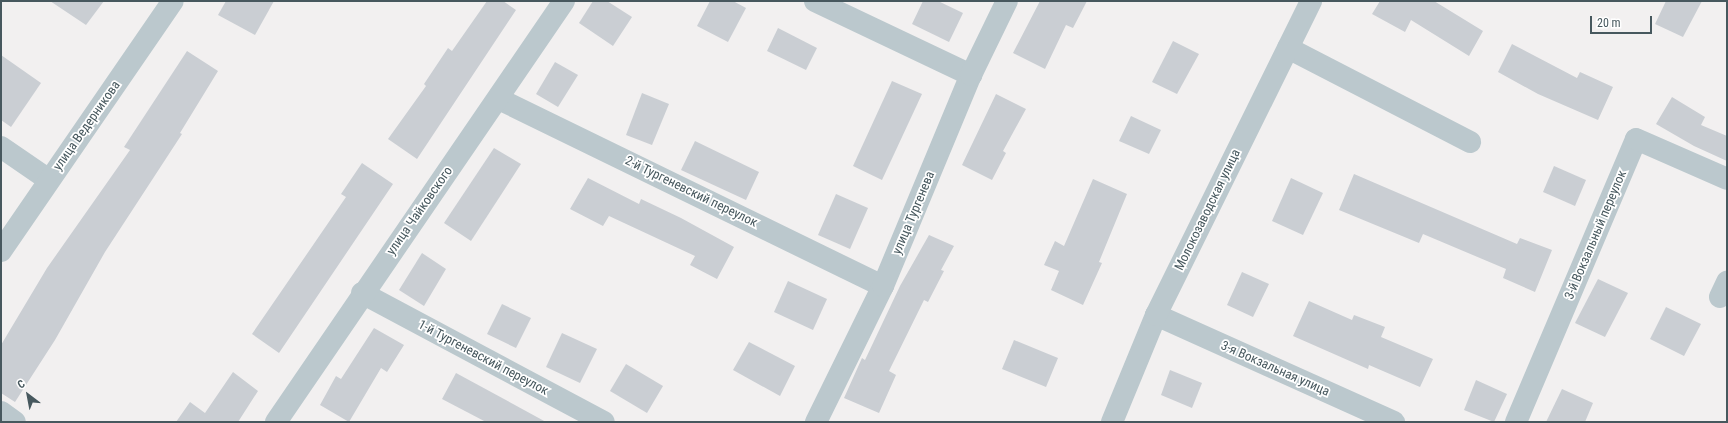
<!DOCTYPE html>
<html>
<head>
<meta charset="utf-8">
<style>
	body { margin:0 }
	#map { position:relative; width:1728px; height:423px; overflow:hidden; background:#f2f0f0; font-family:"Roboto Condensed",sans-serif }
	div>[style] { position:absolute }
	.building>* { inset:0; background:#caced3 }
	.minor>* { height:22px; margin:-11px; padding:0 11px; transform-origin:11px; border-radius:11px; background:#bbc8cd }
	span { translate:-50% -50%; white-space:nowrap; text-align:center; line-height:1.15; -webkit-text-stroke:3.5px #fff; paint-order:stroke }
	.street-label { font-size:13px; color:#47585e }
	.frame { position:absolute; inset:0; border:2px solid #47585e; pointer-events:none }
	.north { position:absolute; left:8px; top:375px; width:40px; height:40px; -webkit-text-stroke:3px #fff; paint-order:stroke; rotate:328deg; font-size:11px; font-weight:700; line-height:16px; text-align:center; color:#47585e }
	.north::after { content:''; display:block; margin:auto; width:14px; height:18px; background:#47585e; clip-path:polygon(50% 0,100% 100%,50% 72%,0 100%) }
	.scale { position:absolute; left:1590px; top:16px; width:62px; height:18px; box-sizing:border-box; border:2px solid #47585e; border-top:0; padding-left:5px; font-size:12px; line-height:14px; white-space:nowrap; color:#47585e; -webkit-text-stroke:3px #fff; paint-order:stroke }
</style>
</head>
<body>
<div id="map">
	<div class="building">
		<div style="clip-path:polygon(50px 1px,104px 1px,86px 25px)"></div>
		<div style="clip-path:polygon(226px 1px,274px 1px,255px 35px,218px 15px)"></div>
		<div style="clip-path:polygon(487px 1px,503px 1px,516px 10px,417px 159px,388px 139px,426px 86px,424px 84px,448px 48px,452px 51px)"></div>
		<div style="clip-path:polygon(593px 1px,607px 1px,632px 17px,613px 46px,579px 23px)"></div>
		<div style="clip-path:polygon(710px 1px,733px 1px,746px 8px,728px 42px,697px 26px)"></div>
		<div style="clip-path:polygon(923px 1px,938px 1px,963px 13px,949px 42px,912px 24px)"></div>
		<div style="clip-path:polygon(1040px 1px,1087px 1px,1073px 28px,1066px 25px,1045px 69px,1013px 53px)"></div>
		<div style="clip-path:polygon(1380px 1px,1434px 1px,1483px 31px,1469px 56px,1411px 20px,1405px 32px,1372px 14px)"></div>
		<div style="clip-path:polygon(1666px 1px,1702px 1px,1683px 37px,1655px 24px)"></div>
		<div style="clip-path:polygon(778px 28px,817px 48px,806px 70px,767px 51px)"></div>
		<div style="clip-path:polygon(1173px 41px,1199px 54px,1177px 94px,1152px 82px)"></div>
		<div style="clip-path:polygon(1512px 44px,1577px 78px,1580px 72px,1613px 87px,1598px 120px,1538px 94px,1498px 72px)"></div>
		<div style="clip-path:polygon(187px 51px,218px 71px,180px 133px,182px 134px,105px 252px,55px 340px,15px 402px,1px 393px,1px 345px,47px 268px,130px 150px,124px 147px)"></div>
		<div style="clip-path:polygon(1px 55px,41px 83px,11px 127px,1px 120px)"></div>
		<div style="clip-path:polygon(555px 62px,578px 75px,558px 107px,536px 94px)"></div>
		<div style="clip-path:polygon(892px 81px,922px 94px,882px 180px,853px 166px)"></div>
		<div style="clip-path:polygon(642px 93px,669px 104px,652px 145px,626px 135px)"></div>
		<div style="clip-path:polygon(996px 94px,1026px 109px,1003px 151px,1006px 153px,992px 180px,962px 165px)"></div>
		<div style="clip-path:polygon(1672px 97px,1705px 117px,1701px 125px,1727px 136px,1727px 161px,1694px 146px,1656px 124px)"></div>
		<div style="clip-path:polygon(1131px 116px,1161px 130px,1149px 154px,1119px 141px)"></div>
		<div style="clip-path:polygon(695px 141px,759px 172px,746px 200px,681px 170px)"></div>
		<div style="clip-path:polygon(494px 148px,521px 164px,471px 241px,444px 223px)"></div>
		<div style="clip-path:polygon(362px 163px,393px 184px,279px 353px,252px 334px,346px 197px,341px 194px)"></div>
		<div style="clip-path:polygon(1554px 166px,1586px 180px,1575px 206px,1543px 192px)"></div>
		<div style="clip-path:polygon(1354px 174px,1517px 244px,1520px 238px,1552px 250px,1535px 292px,1503px 278px,1506px 269px,1423px 234px,1419px 243px,1339px 210px)"></div>
		<div style="clip-path:polygon(588px 178px,639px 204px,641px 199px,681px 218px,734px 247px,717px 279px,690px 265px,695px 256px,609px 216px,603px 226px,570px 209px)"></div>
		<div style="clip-path:polygon(1291px 178px,1323px 193px,1303px 235px,1272px 221px)"></div>
		<div style="clip-path:polygon(1093px 179px,1127px 194px,1099px 262px,1102px 263px,1083px 305px,1051px 290px,1059px 271px,1044px 265px,1055px 241px,1064px 246px)"></div>
		<div style="clip-path:polygon(836px 194px,868px 208px,850px 249px,818px 235px)"></div>
		<div style="clip-path:polygon(929px 235px,954px 246px,941px 270px,944px 271px,928px 302px,924px 300px,889px 371px,896px 375px,879px 413px,844px 398px,862px 358px,865px 360px,900px 286px)"></div>
		<div style="clip-path:polygon(422px 253px,446px 269px,424px 306px,399px 290px)"></div>
		<div style="clip-path:polygon(1242px 272px,1269px 284px,1253px 317px,1227px 305px)"></div>
		<div style="clip-path:polygon(1598px 279px,1628px 293px,1605px 337px,1575px 323px)"></div>
		<div style="clip-path:polygon(788px 281px,827px 299px,813px 330px,774px 312px)"></div>
		<div style="clip-path:polygon(1309px 301px,1352px 320px,1354px 315px,1385px 327px,1381px 337px,1433px 359px,1420px 387px,1369px 365px,1368px 369px,1293px 336px)"></div>
		<div style="clip-path:polygon(502px 304px,531px 318px,516px 348px,487px 334px)"></div>
		<div style="clip-path:polygon(1666px 307px,1701px 324px,1684px 356px,1650px 339px)"></div>
		<div style="clip-path:polygon(374px 328px,404px 345px,387px 372px,381px 368px,349px 422px,320px 405px,336px 376px,341px 379px)"></div>
		<div style="clip-path:polygon(562px 333px,597px 349px,580px 383px,546px 367px)"></div>
		<div style="clip-path:polygon(1014px 340px,1058px 358px,1046px 387px,1002px 369px)"></div>
		<div style="clip-path:polygon(749px 342px,795px 366px,780px 396px,733px 370px)"></div>
		<div style="clip-path:polygon(626px 364px,663px 386px,647px 413px,610px 391px)"></div>
		<div style="clip-path:polygon(1170px 370px,1202px 383px,1192px 408px,1161px 395px)"></div>
		<div style="clip-path:polygon(233px 372px,258px 391px,238px 422px,176px 422px,190px 402px,205px 413px)"></div>
		<div style="clip-path:polygon(456px 373px,504px 399px,546px 422px,486px 422px,442px 399px)"></div>
		<div style="clip-path:polygon(1476px 380px,1507px 394px,1494px 422px,1464px 410px)"></div>
		<div style="clip-path:polygon(1562px 389px,1593px 403px,1585px 422px,1546px 422px)"></div>
	</div>
	<div class="minor">
		<div style="left:815px;top:1px;width:173px;rotate:25.4deg"></div>
		<div style="left:1288px;top:48px;width:205px;rotate:27.3deg"></div>
		<div style="left:499px;top:99px;width:427px;rotate:26deg"></div>
		<div style="left:1px;top:147px;width:58px;rotate:34.5deg"></div>
		<div style="left:1px;top:251px;width:303px;rotate:-55.5deg"></div>
		<div style="left:362px;top:293px;width:274px;rotate:28.1deg"></div>
		<div style="left:1720px;top:297px;width:17px;rotate:-65deg"></div>
		<div style="left:1156px;top:315px;width:261px;rotate:24.2deg"></div>
		<div style="left:1px;top:412px;width:17px;rotate:36deg"></div>
		<div style="left:276px;top:422px;width:510px;rotate:-55.62deg"></div>
		<div style="left:816px;top:422px;width:152px;rotate:-63.8deg"></div>
		<div style="left:883px;top:286px;width:229px;rotate:-67.4deg"></div>
		<div style="left:971px;top:75px;width:82px;rotate:-64.1deg"></div>
		<div style="left:1112px;top:422px;width:116px;rotate:-67.6deg"></div>
		<div style="left:1156px;top:315px;width:350px;rotate:-63.7deg"></div>
		<div style="left:1516px;top:422px;width:307px;rotate:-67deg"></div>
		<div style="left:1636px;top:139px;width:99px;rotate:23.7deg"></div>
	</div>
	<div class="street-label">
		<span style="left:87px;top:126px;rotate:-55deg">улица Ведерникова</span>
		<span style="left:691px;top:192px;rotate:26deg">2-й Тургеневский переулок</span>
		<span style="left:1208px;top:210px;rotate:-64deg">Молокозаводская улица</span>
		<span style="left:420px;top:211px;rotate:-55deg">улица Чайковского</span>
		<span style="left:914px;top:213px;rotate:-67deg">улица Тургенева</span>
		<span style="left:1596px;top:235px;rotate:-67deg">3-й Вокзальный переулок</span>
		<span style="left:483px;top:358px;rotate:28deg">1-й Тургеневский переулок</span>
		<span style="left:1275px;top:369px;rotate:24deg">3-я Вокзальная улица</span>
	</div>
	<div class="frame"></div>
	<div class="north">С</div>
	<div class="scale">20 m</div>
</div>
</body>
</html>
